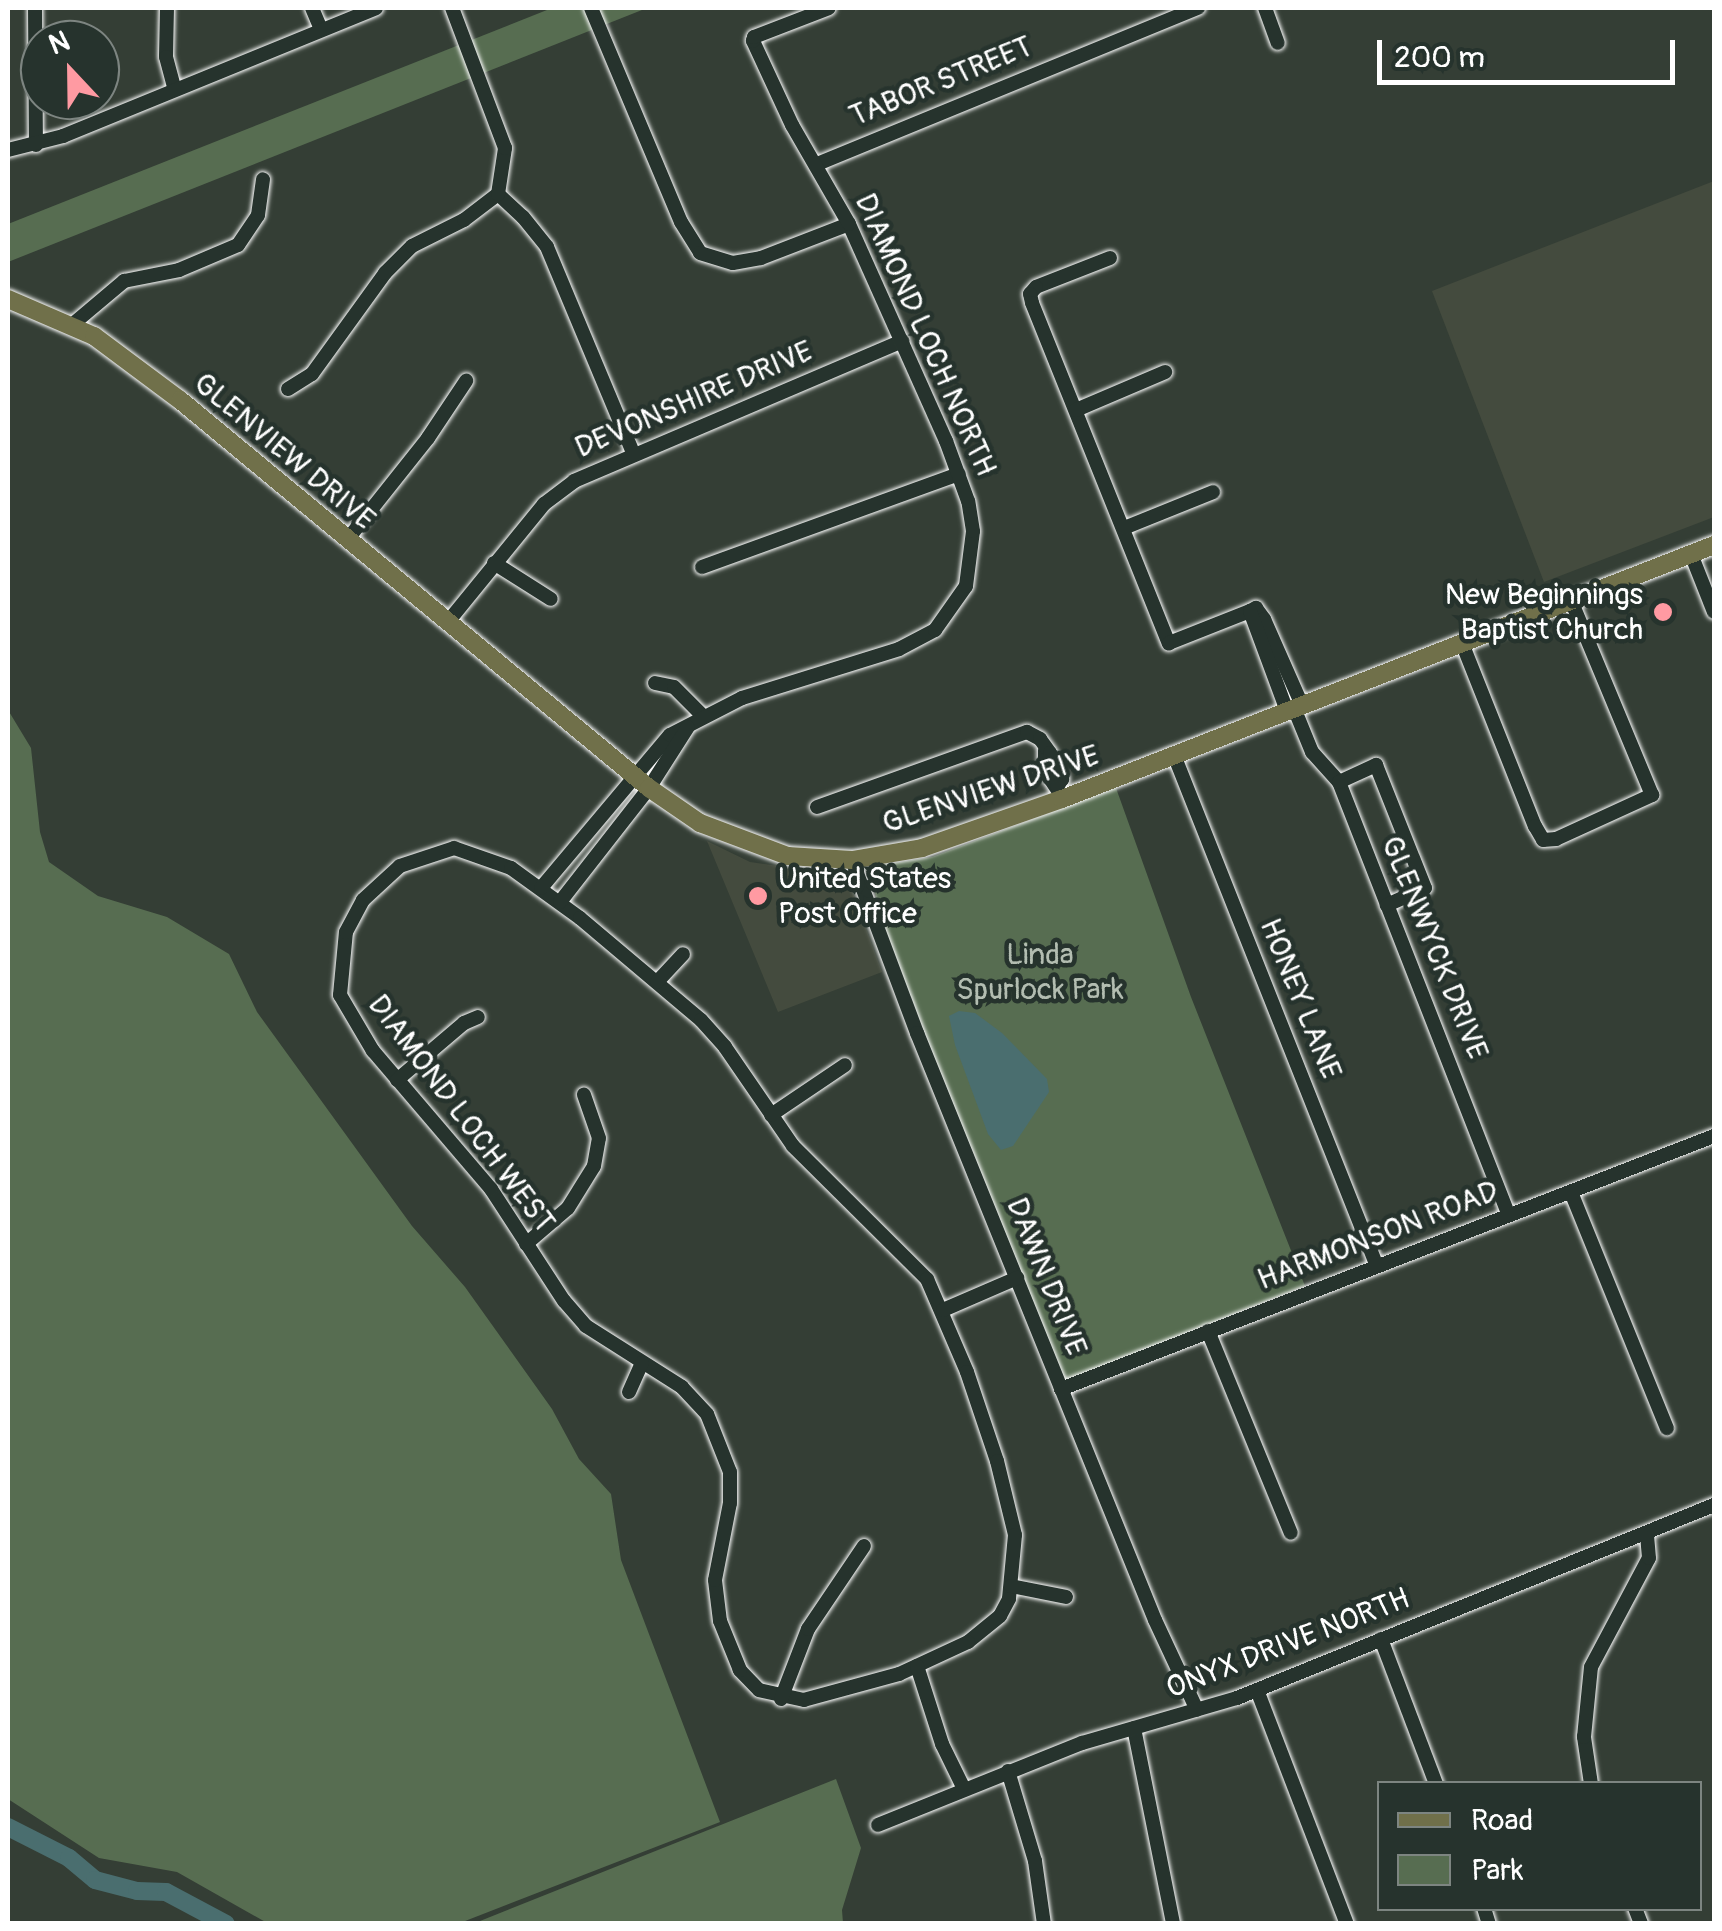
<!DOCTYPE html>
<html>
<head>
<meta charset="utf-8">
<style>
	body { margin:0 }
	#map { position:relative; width:1722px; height:1931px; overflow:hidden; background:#343e35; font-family:Pangolin,sans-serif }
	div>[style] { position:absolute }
	.built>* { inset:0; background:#444b3e }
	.green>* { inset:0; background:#576d51 }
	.water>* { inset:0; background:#4a6e6f }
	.river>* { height:18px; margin:-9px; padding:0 9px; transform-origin:9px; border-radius:9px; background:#4a6e6f }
	.roads { filter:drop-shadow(0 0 2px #fff) drop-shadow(0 0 2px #fff) }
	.minor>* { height:14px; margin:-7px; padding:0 7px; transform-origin:7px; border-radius:7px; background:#26332d }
	.major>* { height:18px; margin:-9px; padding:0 9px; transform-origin:9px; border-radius:9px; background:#70704a }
	.dots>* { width:28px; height:28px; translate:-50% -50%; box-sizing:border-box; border:5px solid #26332d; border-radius:50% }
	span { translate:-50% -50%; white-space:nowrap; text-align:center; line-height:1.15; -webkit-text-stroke:9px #26332d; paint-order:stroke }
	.street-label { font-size:30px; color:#fff }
	.poi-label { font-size:30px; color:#fff }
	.right { translate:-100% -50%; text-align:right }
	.left { translate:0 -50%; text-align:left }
	.park-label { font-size:30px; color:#b3bdb1 }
	.frame { position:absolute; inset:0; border:10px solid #fff; pointer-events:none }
	.legend { position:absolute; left:1377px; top:1781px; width:325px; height:130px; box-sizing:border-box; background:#26332d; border:2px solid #7d8581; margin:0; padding:12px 18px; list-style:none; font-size:30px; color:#fff }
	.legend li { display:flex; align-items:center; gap:20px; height:50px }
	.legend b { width:50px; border:2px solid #7d8581 }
	.north { position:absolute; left:20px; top:20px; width:100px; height:100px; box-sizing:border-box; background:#26332d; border:2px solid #7d8581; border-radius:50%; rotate:338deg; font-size:28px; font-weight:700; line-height:40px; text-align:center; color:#fff }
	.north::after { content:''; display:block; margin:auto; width:35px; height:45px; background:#ff9aa2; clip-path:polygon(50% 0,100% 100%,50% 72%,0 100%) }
	.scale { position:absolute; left:1377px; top:40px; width:298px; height:45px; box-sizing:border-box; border:5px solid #fff; border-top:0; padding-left:12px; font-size:30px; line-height:35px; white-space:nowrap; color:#fff; -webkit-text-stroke:8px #26332d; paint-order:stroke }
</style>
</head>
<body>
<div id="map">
	<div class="built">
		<div style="clip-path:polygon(1714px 181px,1714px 517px,1544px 582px,1432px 291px)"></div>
		<div style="clip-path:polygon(707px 841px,750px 862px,846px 875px,882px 972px,778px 1012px)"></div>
	</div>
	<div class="green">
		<div style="clip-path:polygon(552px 8px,647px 8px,8px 262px,8px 224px)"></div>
		<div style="clip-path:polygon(8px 710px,31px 748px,40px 832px,49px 862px,98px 896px,167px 917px,229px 954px,257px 1012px,412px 1226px,465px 1287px,552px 1409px,579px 1459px,611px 1494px,621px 1560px,720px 1822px,460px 1923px,269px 1924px,177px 1872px,99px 1858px,8px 1799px)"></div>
		<div style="clip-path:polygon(1116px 788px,1191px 997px,1305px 1286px,1064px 1381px,888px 955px,870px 867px,932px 857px)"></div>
		<div style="clip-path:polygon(836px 1779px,861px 1848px,842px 1910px,843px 1923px,475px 1923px)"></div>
	</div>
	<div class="water">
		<div style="clip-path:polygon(959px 1011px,975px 1013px,1002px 1033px,1047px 1079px,1049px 1092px,1013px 1146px,1001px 1150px,988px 1134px,955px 1045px,949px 1016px)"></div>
	</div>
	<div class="river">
		<div style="left:8px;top:1827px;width:68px;rotate:26.9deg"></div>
		<div style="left:69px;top:1858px;width:34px;rotate:40deg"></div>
		<div style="left:95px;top:1880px;width:43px;rotate:14.7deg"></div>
		<div style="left:137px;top:1891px;width:29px;rotate:2deg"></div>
		<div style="left:166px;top:1892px;width:68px;rotate:28.1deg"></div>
	</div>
	<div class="roads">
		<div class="minor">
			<div style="left:35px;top:8px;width:137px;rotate:89.6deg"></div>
			<div style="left:167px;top:8px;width:49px;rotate:91.2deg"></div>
			<div style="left:166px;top:57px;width:31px;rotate:75deg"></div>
			<div style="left:312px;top:8px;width:23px;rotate:67deg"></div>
			<div style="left:591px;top:8px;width:232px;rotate:67.2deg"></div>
			<div style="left:681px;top:222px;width:36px;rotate:58deg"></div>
			<div style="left:700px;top:253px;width:34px;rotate:17deg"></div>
			<div style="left:733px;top:263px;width:28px;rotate:-10deg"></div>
			<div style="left:761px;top:258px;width:94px;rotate:-21.1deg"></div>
			<div style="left:1265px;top:8px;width:37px;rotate:70deg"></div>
			<div style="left:8px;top:150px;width:57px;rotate:-14.3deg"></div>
			<div style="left:63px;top:136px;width:338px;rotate:-22.2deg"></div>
			<div style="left:817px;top:164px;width:412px;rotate:-22.3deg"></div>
			<div style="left:498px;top:194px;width:34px;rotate:43deg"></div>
			<div style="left:523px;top:217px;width:38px;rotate:51deg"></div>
			<div style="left:547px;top:247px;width:223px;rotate:67.3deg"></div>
			<div style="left:1110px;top:258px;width:79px;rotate:158.6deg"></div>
			<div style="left:1036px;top:287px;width:9px;rotate:131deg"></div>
			<div style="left:1030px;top:294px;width:9px;rotate:77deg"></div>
			<div style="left:1032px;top:303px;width:367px;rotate:68.1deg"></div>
			<div style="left:1169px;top:643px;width:87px;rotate:-21.6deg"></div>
			<div style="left:73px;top:324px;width:67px;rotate:-40.1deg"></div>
			<div style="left:124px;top:281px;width:56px;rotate:-11.3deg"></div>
			<div style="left:179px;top:270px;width:64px;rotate:-23deg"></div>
			<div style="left:238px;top:245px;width:36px;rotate:-56deg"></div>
			<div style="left:258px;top:215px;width:36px;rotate:-82deg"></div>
			<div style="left:288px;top:389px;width:28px;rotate:-32deg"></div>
			<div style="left:312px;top:374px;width:125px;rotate:-54.1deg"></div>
			<div style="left:385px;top:273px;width:38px;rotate:-45deg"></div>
			<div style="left:412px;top:246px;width:58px;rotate:-26.6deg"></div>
			<div style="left:464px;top:220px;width:43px;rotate:-37.4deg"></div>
			<div style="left:498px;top:194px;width:47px;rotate:-81.3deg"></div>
			<div style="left:505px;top:148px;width:150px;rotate:-110.7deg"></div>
			<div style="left:1076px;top:410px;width:97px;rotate:-23.1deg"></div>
			<div style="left:1124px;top:528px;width:96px;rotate:-22deg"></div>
			<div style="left:347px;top:540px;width:130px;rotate:-51.5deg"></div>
			<div style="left:428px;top:438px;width:69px;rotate:-56.3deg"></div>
			<div style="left:1691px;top:554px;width:62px;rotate:68.4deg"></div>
			<div style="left:494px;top:563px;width:67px;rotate:32.3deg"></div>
			<div style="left:702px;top:567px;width:273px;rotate:-19.9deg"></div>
			<div style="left:1250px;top:611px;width:7px;rotate:-27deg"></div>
			<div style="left:1256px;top:608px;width:14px;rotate:54deg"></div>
			<div style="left:1264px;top:619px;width:94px;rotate:66.2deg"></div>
			<div style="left:1250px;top:611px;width:107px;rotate:69.7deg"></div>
			<div style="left:447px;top:623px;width:154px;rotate:-50.8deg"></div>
			<div style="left:544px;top:504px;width:38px;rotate:-37deg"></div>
			<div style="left:574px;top:481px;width:357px;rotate:-23.1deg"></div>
			<div style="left:1462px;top:643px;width:197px;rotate:68.3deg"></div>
			<div style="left:1535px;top:826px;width:16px;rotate:60deg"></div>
			<div style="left:1543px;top:840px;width:13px;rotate:-4deg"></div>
			<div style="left:1556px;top:839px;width:106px;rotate:-24.6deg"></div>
			<div style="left:1652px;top:795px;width:211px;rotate:-112.6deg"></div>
			<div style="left:655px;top:683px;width:19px;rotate:12deg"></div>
			<div style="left:674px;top:687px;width:42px;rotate:45deg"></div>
			<div style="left:1294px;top:708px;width:48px;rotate:67.8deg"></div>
			<div style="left:1312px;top:752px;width:40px;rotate:48deg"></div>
			<div style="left:1339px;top:782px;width:465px;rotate:68.6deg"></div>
			<div style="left:1045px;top:750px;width:21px;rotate:90deg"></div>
			<div style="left:1045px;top:771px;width:25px;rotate:56deg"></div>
			<div style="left:1174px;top:755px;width:548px;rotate:68.35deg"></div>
			<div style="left:1339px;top:782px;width:41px;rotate:-24.7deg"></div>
			<div style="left:1376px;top:765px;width:132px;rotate:68.3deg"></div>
			<div style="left:1425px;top:888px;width:42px;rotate:155.9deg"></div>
			<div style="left:817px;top:807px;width:223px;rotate:-19.7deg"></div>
			<div style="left:1027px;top:732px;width:15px;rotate:28deg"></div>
			<div style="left:1040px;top:739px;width:17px;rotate:54deg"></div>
			<div style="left:1050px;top:753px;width:29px;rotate:65deg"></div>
			<div style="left:1062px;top:779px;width:9px;rotate:122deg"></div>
			<div style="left:454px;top:848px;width:60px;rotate:19.3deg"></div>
			<div style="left:511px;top:868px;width:85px;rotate:35.9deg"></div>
			<div style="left:580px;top:918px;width:158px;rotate:40.1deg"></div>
			<div style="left:701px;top:1020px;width:36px;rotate:48deg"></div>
			<div style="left:725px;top:1047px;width:120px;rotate:55.5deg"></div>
			<div style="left:793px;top:1146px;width:189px;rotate:44.8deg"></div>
			<div style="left:927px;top:1279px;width:101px;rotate:66.7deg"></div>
			<div style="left:967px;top:1372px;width:94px;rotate:71.4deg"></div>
			<div style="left:997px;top:1461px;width:76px;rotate:76.3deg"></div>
			<div style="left:1015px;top:1535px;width:64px;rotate:95.4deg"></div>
			<div style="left:1009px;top:1599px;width:19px;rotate:118deg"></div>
			<div style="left:1000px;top:1616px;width:41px;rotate:140.9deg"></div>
			<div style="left:968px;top:1642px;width:76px;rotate:155.1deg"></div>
			<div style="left:899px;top:1674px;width:98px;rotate:164.7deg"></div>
			<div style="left:804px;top:1700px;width:46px;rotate:-167.5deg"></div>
			<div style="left:759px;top:1690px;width:28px;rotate:-134deg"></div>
			<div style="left:740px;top:1670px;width:53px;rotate:-112.2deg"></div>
			<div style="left:720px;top:1621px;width:41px;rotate:-97deg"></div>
			<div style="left:715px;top:1580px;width:78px;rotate:-79deg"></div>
			<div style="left:730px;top:1503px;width:31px;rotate:-90deg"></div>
			<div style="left:730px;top:1472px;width:62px;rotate:-111.6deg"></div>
			<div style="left:707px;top:1414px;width:37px;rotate:-133deg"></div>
			<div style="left:682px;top:1387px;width:114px;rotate:-147.6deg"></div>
			<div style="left:586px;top:1326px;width:33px;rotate:-131deg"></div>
			<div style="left:564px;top:1301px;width:134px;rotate:-123.1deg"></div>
			<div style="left:491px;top:1189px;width:182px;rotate:-130.5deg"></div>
			<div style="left:373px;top:1051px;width:65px;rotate:-120.5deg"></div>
			<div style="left:340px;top:995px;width:63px;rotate:-84.6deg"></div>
			<div style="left:346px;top:932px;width:36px;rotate:-62deg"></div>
			<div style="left:363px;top:900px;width:50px;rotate:-42.6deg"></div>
			<div style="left:400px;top:866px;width:57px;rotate:-18.4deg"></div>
			<div style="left:852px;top:860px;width:185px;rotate:69.4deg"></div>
			<div style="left:917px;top:1033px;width:633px;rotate:67.93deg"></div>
			<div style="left:1155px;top:1620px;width:99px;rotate:65deg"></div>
			<div style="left:541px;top:888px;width:200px;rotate:-49.9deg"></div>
			<div style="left:670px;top:735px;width:81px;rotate:-27.2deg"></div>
			<div style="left:742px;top:698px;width:164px;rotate:-17.3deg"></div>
			<div style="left:899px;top:649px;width:41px;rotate:-27.8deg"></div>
			<div style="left:935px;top:630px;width:54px;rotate:-54.8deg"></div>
			<div style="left:966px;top:586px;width:55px;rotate:-82.7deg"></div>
			<div style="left:973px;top:531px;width:30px;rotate:-99deg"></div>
			<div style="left:968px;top:501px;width:64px;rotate:-110.1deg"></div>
			<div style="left:946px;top:441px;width:238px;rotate:-114.1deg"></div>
			<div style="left:849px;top:224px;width:114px;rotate:-119.9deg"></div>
			<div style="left:792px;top:125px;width:93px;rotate:-114.9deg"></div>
			<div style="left:753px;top:41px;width:4px;rotate:-76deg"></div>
			<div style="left:754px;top:37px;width:80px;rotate:-21.1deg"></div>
			<div style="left:560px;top:902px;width:145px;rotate:-52deg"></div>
			<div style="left:649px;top:788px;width:72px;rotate:-57.4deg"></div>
			<div style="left:657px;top:982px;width:38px;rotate:-47deg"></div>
			<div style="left:397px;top:1080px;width:88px;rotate:-40.4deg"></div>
			<div style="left:464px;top:1023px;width:15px;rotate:-23deg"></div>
			<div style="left:771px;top:1115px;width:89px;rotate:-34deg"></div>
			<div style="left:1571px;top:1192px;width:255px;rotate:67.9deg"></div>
			<div style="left:526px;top:1244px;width:55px;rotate:-40.6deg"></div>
			<div style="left:568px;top:1208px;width:49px;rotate:-58.2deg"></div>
			<div style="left:594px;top:1166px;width:28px;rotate:-80deg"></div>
			<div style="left:599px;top:1138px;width:46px;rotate:-109.2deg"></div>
			<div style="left:943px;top:1310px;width:81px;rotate:-23.4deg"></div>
			<div style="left:1208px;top:1331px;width:218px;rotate:67.7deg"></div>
			<div style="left:1061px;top:1389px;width:700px;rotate:-21.18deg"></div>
			<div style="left:629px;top:1392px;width:32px;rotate:-66deg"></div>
			<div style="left:1011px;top:1586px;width:56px;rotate:11.3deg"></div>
			<div style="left:1381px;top:1639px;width:155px;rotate:69.2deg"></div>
			<div style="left:917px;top:1666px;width:82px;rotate:72.2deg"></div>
			<div style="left:942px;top:1744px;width:50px;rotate:63.9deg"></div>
			<div style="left:1257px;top:1690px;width:251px;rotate:69deg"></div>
			<div style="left:781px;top:1699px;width:75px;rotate:-68.9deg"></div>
			<div style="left:808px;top:1629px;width:100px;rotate:-56deg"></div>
			<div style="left:1134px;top:1728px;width:200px;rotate:78.7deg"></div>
			<div style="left:1008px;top:1771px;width:94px;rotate:73.3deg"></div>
			<div style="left:1035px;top:1861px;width:64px;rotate:81.9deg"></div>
			<div style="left:1591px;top:1784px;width:48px;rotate:-98.5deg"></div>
			<div style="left:1584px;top:1737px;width:70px;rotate:-84.3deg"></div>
			<div style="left:1591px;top:1667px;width:123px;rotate:-62deg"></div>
			<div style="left:1649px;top:1558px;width:25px;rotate:-95deg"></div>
			<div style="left:878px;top:1825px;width:220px;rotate:-21.9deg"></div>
			<div style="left:1082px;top:1743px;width:161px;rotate:-16.2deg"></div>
			<div style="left:1237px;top:1698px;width:515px;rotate:-22.03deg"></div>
			<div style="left:1484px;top:1908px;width:17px;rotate:73deg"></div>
			<div style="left:1635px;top:1908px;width:17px;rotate:69deg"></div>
		</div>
		<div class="major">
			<div style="left:8px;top:299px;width:94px;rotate:23.3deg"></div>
			<div style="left:94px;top:336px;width:107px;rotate:36.7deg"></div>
			<div style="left:180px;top:400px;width:609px;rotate:39.6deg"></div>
			<div style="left:649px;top:788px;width:62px;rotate:34.5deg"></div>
			<div style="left:700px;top:823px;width:94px;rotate:20.6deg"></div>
			<div style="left:788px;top:856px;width:64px;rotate:3.6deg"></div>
			<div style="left:852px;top:860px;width:71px;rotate:-9.7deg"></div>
			<div style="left:922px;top:848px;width:148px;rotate:-19.3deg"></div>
			<div style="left:1062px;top:799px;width:700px;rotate:-21.28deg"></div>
		</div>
	</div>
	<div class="dots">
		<div style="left:1663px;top:612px;background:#ff9aa2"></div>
		<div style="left:758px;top:896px;background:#ff9aa2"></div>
	</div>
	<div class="street-label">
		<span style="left:941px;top:82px;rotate:-22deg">TABOR STREET</span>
		<span style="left:925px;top:335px;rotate:66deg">DIAMOND LOCH NORTH</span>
		<span style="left:694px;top:400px;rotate:-23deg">DEVONSHIRE DRIVE</span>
		<span style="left:284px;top:452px;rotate:40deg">GLENVIEW DRIVE</span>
		<span style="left:991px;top:790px;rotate:-18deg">GLENVIEW DRIVE</span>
		<span style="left:1434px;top:948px;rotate:68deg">GLENWYCK DRIVE</span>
		<span style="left:1300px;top:999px;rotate:68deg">HONEY LANE</span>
		<span style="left:461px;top:1114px;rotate:53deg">DIAMOND LOCH WEST</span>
		<span style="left:1378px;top:1236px;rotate:-21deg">HARMONSON ROAD</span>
		<span style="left:1046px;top:1277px;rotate:68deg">DAWN DRIVE</span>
		<span style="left:1288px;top:1644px;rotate:-21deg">ONYX DRIVE NORTH</span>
	</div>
	<div class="poi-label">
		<span class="right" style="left:1643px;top:612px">New Beginnings<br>Baptist Church</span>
		<span class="left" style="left:778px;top:896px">United States<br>Post Office</span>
	</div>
	<div class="park-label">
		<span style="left:1040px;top:972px">Linda<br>Spurlock Park</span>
	</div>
	<div class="frame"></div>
	<ul class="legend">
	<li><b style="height:12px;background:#70704a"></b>Road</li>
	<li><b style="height:28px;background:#576d51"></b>Park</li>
	</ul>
	<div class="north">N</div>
	<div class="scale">200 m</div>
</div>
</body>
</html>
